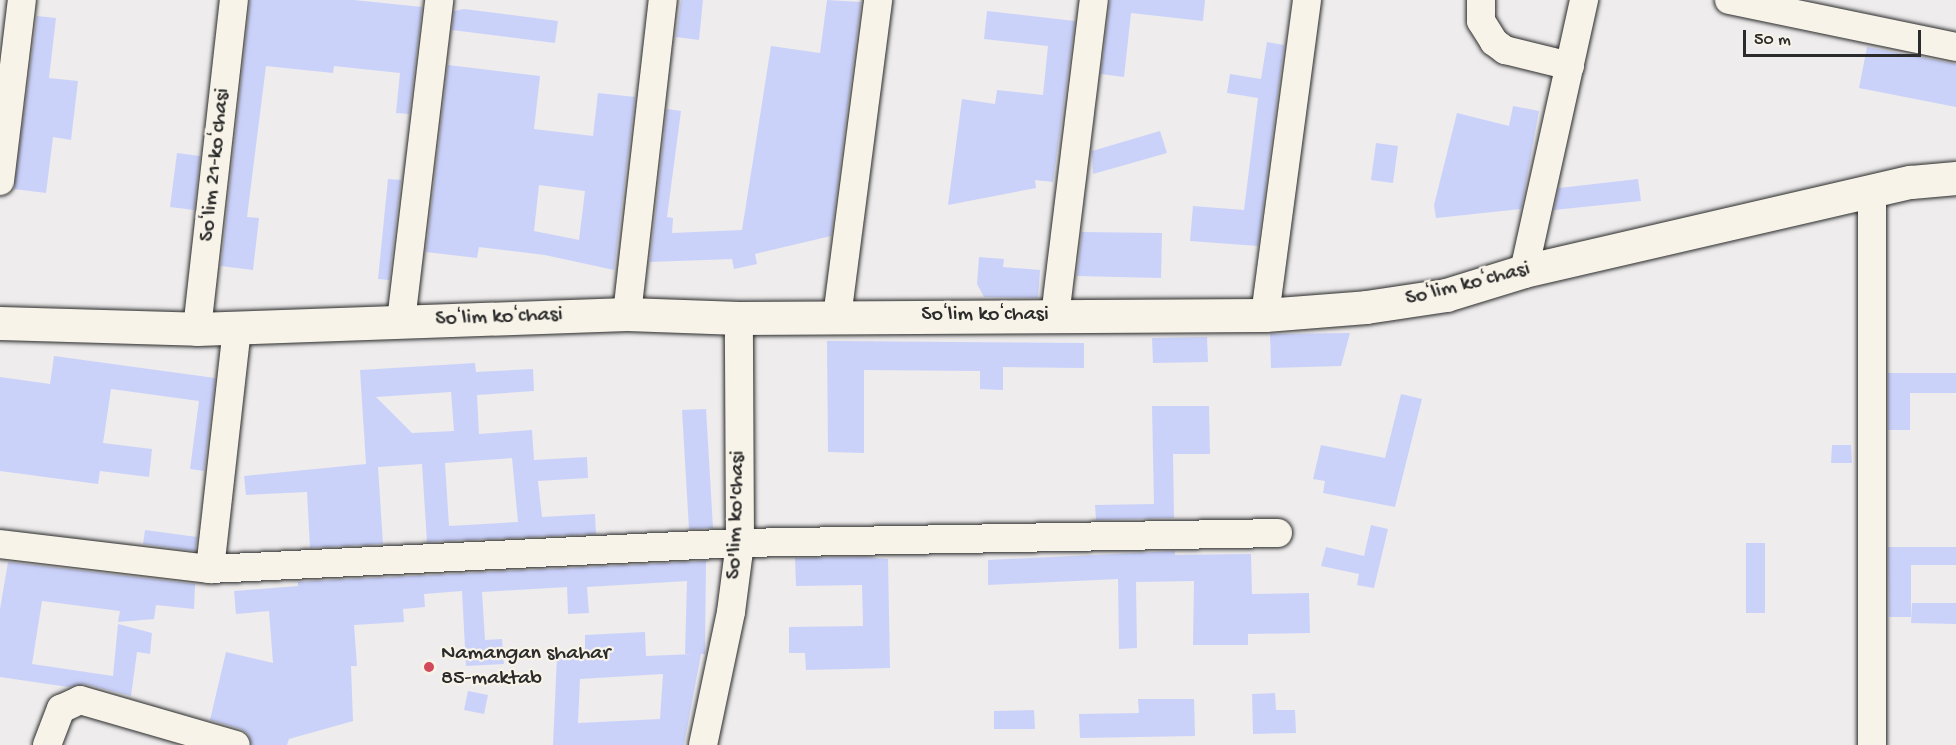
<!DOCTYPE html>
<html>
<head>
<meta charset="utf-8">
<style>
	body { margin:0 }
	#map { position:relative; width:1956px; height:745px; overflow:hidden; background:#eeecec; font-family:"Gochi Hand",sans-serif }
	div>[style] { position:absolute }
	.building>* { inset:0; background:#cbd2fa }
	.roads { filter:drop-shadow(0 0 2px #2b2b2b) drop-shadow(0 0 2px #2b2b2b) }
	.street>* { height:28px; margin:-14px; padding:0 14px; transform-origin:14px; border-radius:14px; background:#f7f3e8 }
	.secondary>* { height:33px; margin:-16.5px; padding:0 16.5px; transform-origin:16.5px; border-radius:16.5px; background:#f7f3e8 }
	.dots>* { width:16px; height:16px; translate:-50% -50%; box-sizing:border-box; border:3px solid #f7f3e8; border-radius:50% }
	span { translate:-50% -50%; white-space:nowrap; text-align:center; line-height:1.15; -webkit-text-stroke:4.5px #f7f3e8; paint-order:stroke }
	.street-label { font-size:22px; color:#2b2b2b }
	.poi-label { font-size:22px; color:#2b2b2b }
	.left { translate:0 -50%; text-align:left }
	.scale { position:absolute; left:1743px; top:30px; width:178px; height:27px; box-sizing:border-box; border:3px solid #2b2b2b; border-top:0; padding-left:8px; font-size:18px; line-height:21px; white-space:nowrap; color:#2b2b2b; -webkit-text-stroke:4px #f7f3e8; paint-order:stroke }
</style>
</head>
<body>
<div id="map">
	<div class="building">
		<div style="clip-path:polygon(250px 0,354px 0,422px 7px,409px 114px,396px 113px,400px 73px,334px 66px,333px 73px,266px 66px,247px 217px,259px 218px,253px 270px,221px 266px)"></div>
		<div style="clip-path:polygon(681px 0,703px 0,699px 40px,676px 37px)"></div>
		<div style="clip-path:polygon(827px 0,861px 2px,831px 236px,755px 254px,757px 264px,734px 269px,732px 259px,650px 262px,667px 109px,681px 111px,667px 217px,673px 218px,672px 233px,742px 230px,771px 46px,820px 53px)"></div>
		<div style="clip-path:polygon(1110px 0,1205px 0,1203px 21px,1131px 13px,1124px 77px,1101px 74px)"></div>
		<div style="clip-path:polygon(464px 9px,558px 21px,555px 43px,452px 30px,454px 11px)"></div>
		<div style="clip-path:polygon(987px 11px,1075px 21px,1053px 182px,1035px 180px,1036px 188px,948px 205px,962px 99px,995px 104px,997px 90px,1043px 95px,1048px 46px,984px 39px)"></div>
		<div style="clip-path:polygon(37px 16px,56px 18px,49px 78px,78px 81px,71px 140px,53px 137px,46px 193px,14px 189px)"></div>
		<div style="clip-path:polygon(1267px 42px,1284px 45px,1258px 246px,1190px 241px,1193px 206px,1244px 210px,1258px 98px,1227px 93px,1230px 74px,1261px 79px)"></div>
		<div style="clip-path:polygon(1867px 47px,1956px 64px,1956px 107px,1859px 88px)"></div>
		<div style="clip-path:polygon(evenodd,448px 65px,540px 76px,534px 129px,593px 136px,598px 93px,635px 97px,614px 270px,545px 255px,479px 247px,477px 258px,426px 252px,448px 65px,539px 185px,585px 191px,579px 240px,534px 231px,539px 185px)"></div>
		<div style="clip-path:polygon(1513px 106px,1539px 111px,1521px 209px,1436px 218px,1434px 205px,1457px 113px,1509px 126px)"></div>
		<div style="clip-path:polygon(1160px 131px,1167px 153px,1093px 174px,1092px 151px)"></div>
		<div style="clip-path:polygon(1376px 143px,1398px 146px,1393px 183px,1371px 180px)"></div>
		<div style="clip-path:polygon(177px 153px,200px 156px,194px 210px,170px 207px)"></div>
		<div style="clip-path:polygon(388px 179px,401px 180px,389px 280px,378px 279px)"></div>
		<div style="clip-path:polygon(1638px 179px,1641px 201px,1554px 210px,1559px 188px)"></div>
		<div style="clip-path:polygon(1082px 232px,1162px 233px,1161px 278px,1077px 276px)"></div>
		<div style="clip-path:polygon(979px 257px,1004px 259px,1003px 267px,1040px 270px,1038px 298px,984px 297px,977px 284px)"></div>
		<div style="clip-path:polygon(1350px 333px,1341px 366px,1271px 368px,1270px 334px)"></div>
		<div style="clip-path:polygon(1207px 337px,1208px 362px,1153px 363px,1152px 338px)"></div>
		<div style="clip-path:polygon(827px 341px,1084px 343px,1084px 368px,1003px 367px,1003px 390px,980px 389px,980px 371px,864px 370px,864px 453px,828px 452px)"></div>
		<div style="clip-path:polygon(54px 356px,215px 378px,204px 471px,190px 469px,199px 401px,111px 389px,103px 443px,152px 449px,149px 477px,100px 471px,98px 484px,0 471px,0 377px,50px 384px)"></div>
		<div style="clip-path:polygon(evenodd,475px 363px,476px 372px,533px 369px,534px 391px,477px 395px,479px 434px,532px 430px,534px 460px,587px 457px,588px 478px,538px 481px,542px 517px,595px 514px,596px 534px,427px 542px,422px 464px,378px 467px,383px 544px,310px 548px,307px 492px,246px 495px,244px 476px,366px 464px,360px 370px,475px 363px,451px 392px,454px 431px,412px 433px,376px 397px,451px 392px,475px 363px,512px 458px,518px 522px,449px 526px,445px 463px,512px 458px)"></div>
		<div style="clip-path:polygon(1888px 373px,1956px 373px,1956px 393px,1910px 393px,1910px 430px,1888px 430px)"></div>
		<div style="clip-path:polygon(1401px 394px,1422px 399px,1395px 507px,1323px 493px,1325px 481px,1313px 479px,1321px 445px,1385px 458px)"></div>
		<div style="clip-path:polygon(1152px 406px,1209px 406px,1210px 454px,1173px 454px,1174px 518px,1096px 520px,1095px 505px,1154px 504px)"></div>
		<div style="clip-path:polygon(706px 409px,713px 528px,689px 529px,682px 410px)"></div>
		<div style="clip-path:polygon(1832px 445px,1851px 445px,1852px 463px,1831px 463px)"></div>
		<div style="clip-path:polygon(1371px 525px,1388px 529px,1374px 588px,1357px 585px,1359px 574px,1321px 566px,1326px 547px,1364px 556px)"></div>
		<div style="clip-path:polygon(145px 530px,197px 537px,195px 551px,143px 544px)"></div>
		<div style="clip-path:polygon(1746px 543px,1765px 543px,1765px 613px,1746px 613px)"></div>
		<div style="clip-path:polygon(1888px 547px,1956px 547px,1956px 565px,1911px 565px,1911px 617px,1889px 617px)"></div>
		<div style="clip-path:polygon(1175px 551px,1175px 555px,1251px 554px,1252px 594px,1309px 593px,1310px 633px,1248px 634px,1248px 645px,1193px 645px,1194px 581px,1136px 582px,1137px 648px,1119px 649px,1118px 579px,988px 585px,988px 560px)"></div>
		<div style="clip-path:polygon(864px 557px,888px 559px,890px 668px,806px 670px,805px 653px,789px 653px,789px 627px,863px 626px,862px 585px,796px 586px,795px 558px)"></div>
		<div style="clip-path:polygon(evenodd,706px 561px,705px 654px,701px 654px,684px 745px,553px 745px,557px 656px,585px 657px,585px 635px,645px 632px,646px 656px,694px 654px,685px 654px,687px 581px,587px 587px,589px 613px,568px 614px,567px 587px,482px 592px,485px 640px,502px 639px,504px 664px,466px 666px,462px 591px,424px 594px,425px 607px,403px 609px,404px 622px,354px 625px,357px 666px,351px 666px,353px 721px,289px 739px,287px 745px,252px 745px,248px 734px,241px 729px,210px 720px,226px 652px,273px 663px,269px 611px,236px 614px,234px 591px,298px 586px,298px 582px,312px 581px,706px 561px,663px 674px,660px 719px,578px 723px,580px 679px,663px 674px)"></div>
		<div style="clip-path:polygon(8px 562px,195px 584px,194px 609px,156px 605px,154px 619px,118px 622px,120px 611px,42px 601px,32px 664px,113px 676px,118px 624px,152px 633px,150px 654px,137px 652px,131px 696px,85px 684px,68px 687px,0 677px,0 609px)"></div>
		<div style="clip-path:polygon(1912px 603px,1956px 603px,1956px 624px,1911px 623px)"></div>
		<div style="clip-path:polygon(468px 691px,488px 695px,484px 714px,464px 710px)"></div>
		<div style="clip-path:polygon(1275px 693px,1276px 710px,1295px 710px,1296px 733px,1253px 734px,1252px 694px)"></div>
		<div style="clip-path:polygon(1138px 699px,1194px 699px,1195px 736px,1080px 738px,1079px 714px,1139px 713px)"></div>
		<div style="clip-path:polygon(1034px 710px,1035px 729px,994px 729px,994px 711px)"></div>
	</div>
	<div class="roads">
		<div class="street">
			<div style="left:1481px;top:0;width:21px;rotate:90deg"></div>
			<div style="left:1481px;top:21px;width:25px;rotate:58deg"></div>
			<div style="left:1494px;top:42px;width:14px;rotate:36deg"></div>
			<div style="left:1505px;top:50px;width:67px;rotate:13.8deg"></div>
			<div style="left:1729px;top:0;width:232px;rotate:11.7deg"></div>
			<div style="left:0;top:181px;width:182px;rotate:-83.1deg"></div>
			<div style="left:1524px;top:271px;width:278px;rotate:-77.5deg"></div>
			<div style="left:627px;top:314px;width:316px;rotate:-83.5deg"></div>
			<div style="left:1265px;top:315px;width:318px;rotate:-82.4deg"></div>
			<div style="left:1055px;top:316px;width:318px;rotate:-83deg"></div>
			<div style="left:837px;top:317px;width:320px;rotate:-82.6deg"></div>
			<div style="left:401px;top:321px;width:323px;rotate:-83.2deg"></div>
			<div style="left:197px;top:329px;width:331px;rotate:-83.6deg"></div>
			<div style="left:0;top:544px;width:211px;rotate:6.8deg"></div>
			<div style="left:210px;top:569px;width:242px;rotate:-83.6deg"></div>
			<div style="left:210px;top:569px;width:531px;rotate:-2.81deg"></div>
			<div style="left:740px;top:543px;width:538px;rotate:-1.06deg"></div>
			<div style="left:47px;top:745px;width:39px;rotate:-69deg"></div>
			<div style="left:61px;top:709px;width:21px;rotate:-25deg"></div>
			<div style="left:80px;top:700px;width:162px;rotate:16.1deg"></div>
			<div style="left:703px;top:745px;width:136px;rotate:-78.1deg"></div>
			<div style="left:731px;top:612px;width:70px;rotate:-82.6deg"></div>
			<div style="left:740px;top:543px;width:225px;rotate:-90.3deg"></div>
			<div style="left:1872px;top:745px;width:553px;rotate:-90deg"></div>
		</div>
		<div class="secondary">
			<div style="left:0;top:323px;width:197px;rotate:1.7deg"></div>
			<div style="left:197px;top:329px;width:430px;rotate:-2deg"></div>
			<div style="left:627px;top:314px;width:112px;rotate:2deg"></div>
			<div style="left:739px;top:318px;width:526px;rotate:-0.33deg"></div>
			<div style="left:1265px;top:315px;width:101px;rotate:-4.5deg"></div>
			<div style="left:1366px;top:307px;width:81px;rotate:-8.5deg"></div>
			<div style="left:1446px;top:295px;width:82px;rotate:-17.1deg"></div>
			<div style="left:1524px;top:271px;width:397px;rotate:-13deg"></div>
			<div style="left:1911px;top:182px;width:45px;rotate:-5.1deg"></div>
		</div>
	</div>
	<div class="dots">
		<div style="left:429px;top:667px;background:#d1495b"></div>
	</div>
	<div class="street-label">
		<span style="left:216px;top:165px;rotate:-84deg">Soʻlim 21-koʻchasi</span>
		<span style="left:1468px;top:285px;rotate:-14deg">Soʻlim koʻchasi</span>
		<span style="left:985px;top:316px">Soʻlim koʻchasi</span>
		<span style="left:499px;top:318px;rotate:-2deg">Soʻlim koʻchasi</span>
		<span style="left:737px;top:515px;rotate:-88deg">So'lim ko'chasi</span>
	</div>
	<div class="poi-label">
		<span class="left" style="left:441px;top:667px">Namangan shahar<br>85-maktab</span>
	</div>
	<div class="scale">50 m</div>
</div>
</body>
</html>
